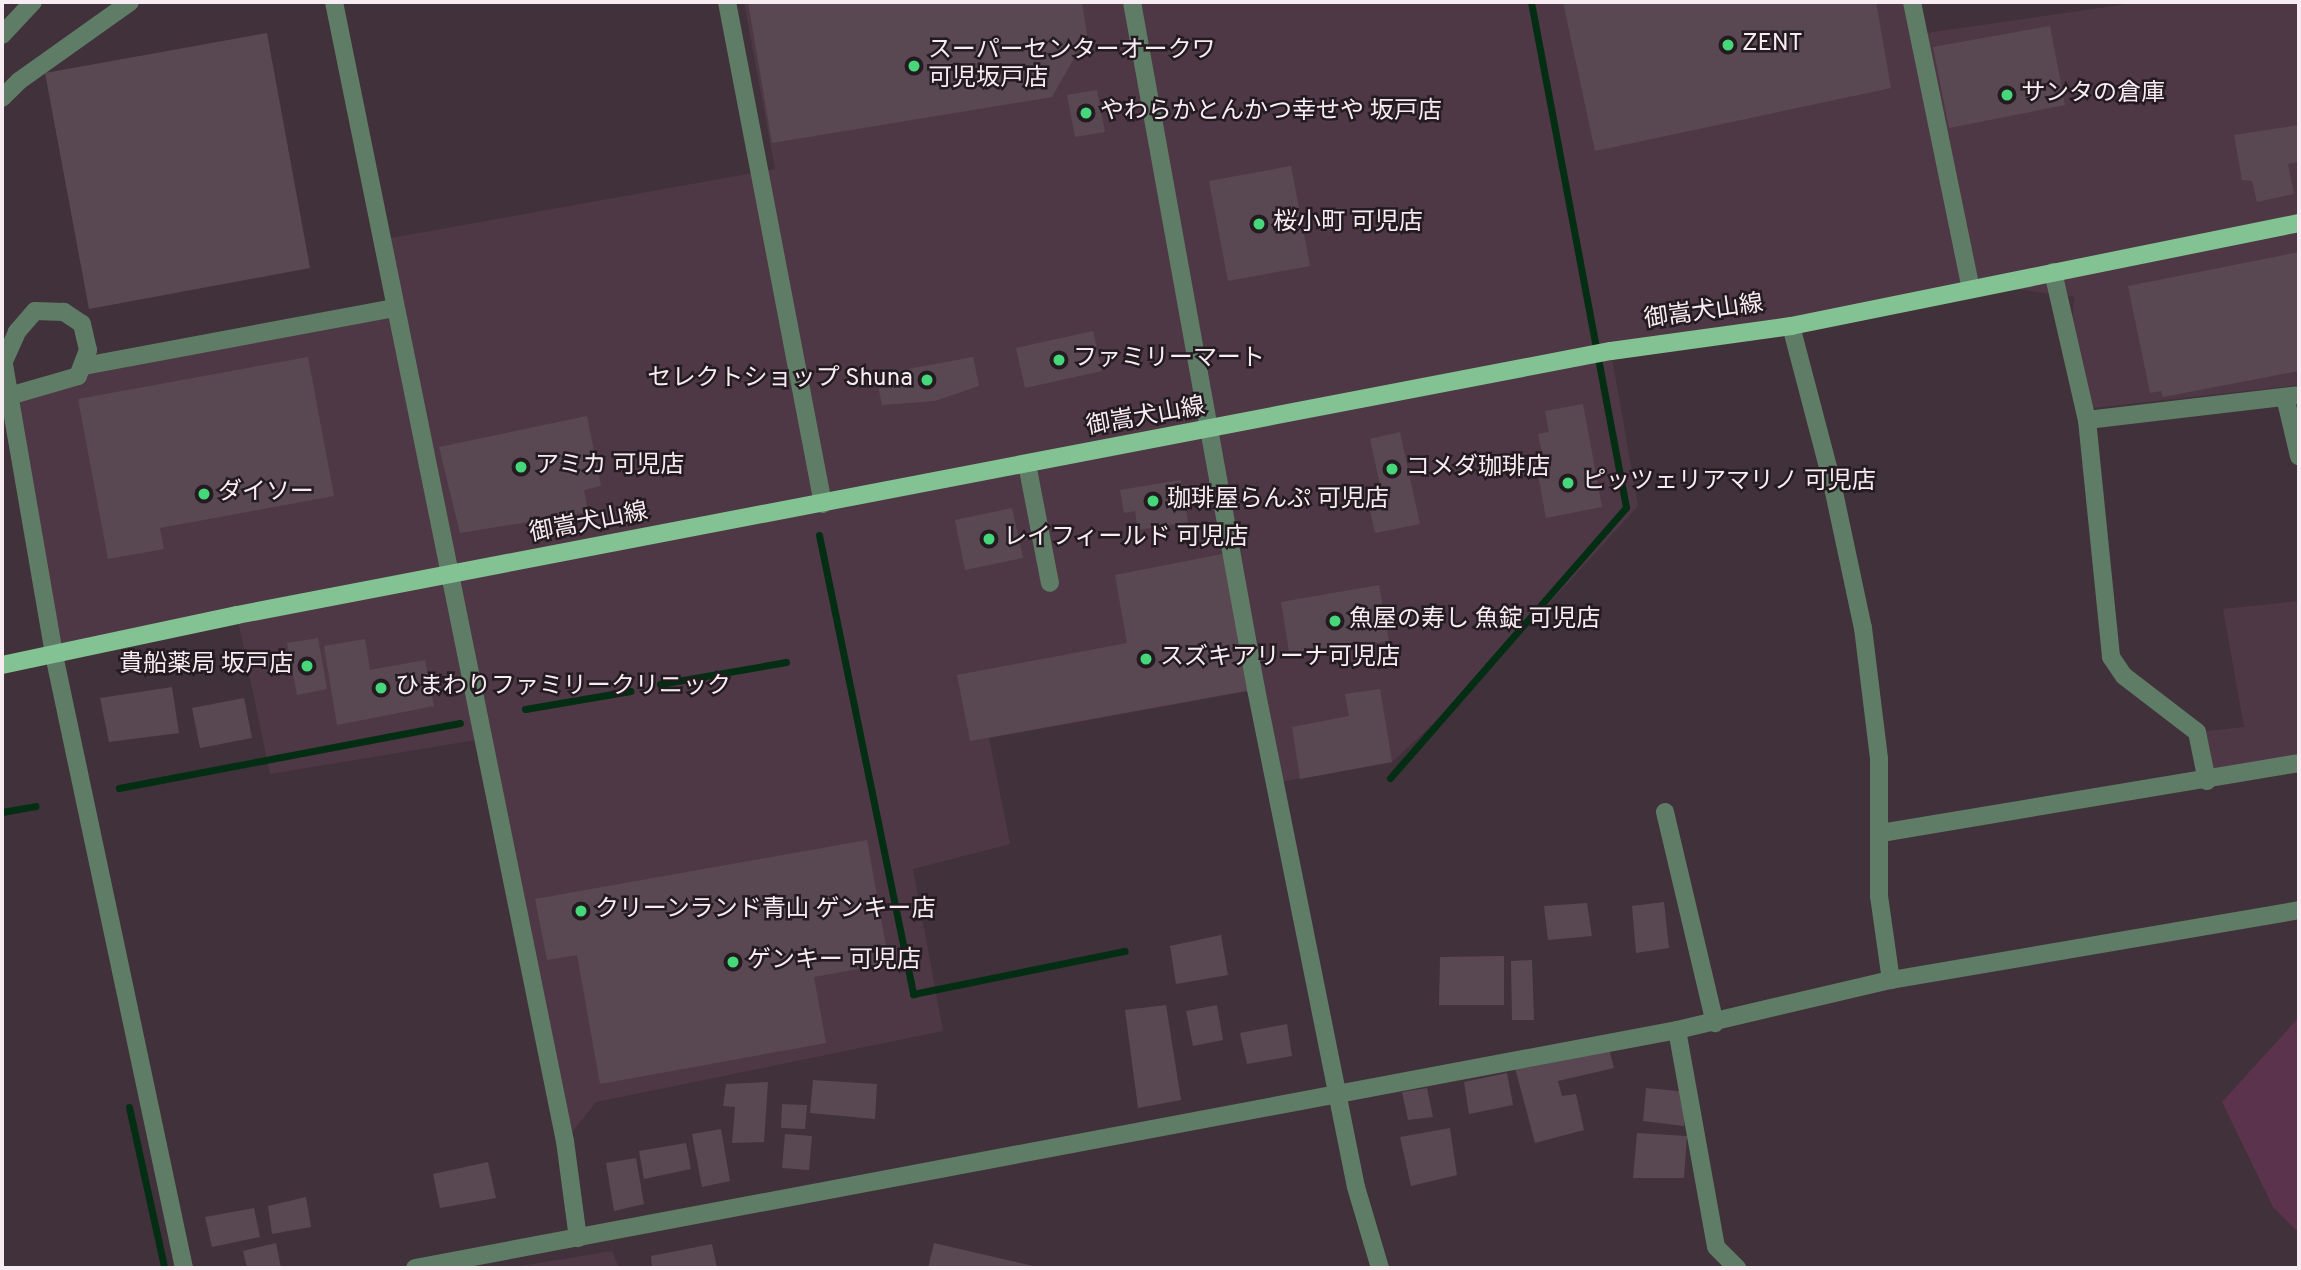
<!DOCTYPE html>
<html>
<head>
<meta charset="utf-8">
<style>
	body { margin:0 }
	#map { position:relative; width:2301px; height:1270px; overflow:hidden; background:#41313a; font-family:Overpass,"Noto Sans JP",sans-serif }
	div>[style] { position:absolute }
	.built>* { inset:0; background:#4f3845 }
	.green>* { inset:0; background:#5b334c }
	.stream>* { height:7px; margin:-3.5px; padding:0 3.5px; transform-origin:3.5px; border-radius:3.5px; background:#032e14 }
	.building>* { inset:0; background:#594852 }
	.minor>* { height:18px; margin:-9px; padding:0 9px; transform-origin:9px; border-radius:9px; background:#5f7d66 }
	.major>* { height:18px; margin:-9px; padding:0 9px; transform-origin:9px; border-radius:9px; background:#83c293 }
	.dots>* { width:19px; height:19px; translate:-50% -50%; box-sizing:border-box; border:4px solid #231b20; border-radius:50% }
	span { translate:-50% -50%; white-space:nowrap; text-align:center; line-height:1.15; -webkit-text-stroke:5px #231b20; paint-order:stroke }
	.poi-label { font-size:24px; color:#f7ecf2 }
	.left { translate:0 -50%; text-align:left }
	.right { translate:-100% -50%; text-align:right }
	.street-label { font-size:24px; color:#f7ecf2 }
	.frame { position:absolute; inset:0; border:4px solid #f7ecf2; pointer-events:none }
</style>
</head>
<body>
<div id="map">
	<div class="built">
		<div style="clip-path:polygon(744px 2px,1912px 2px,1919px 34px,2141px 2px,2299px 2px,2299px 385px,2093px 408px,2072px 323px,2074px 297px,1988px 285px,1611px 352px,1638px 506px,1474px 686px,1392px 762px,1274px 783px,1255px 690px,989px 738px,1010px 844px,913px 869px,943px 1031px,596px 1102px,565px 1141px,482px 739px,270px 774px,237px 615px,54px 655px,9px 396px,84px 366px,394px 308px,380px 240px,775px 169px)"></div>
		<div style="clip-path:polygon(2299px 601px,2299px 763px,2207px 781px,2197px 732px,2244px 727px,2223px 609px)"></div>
		<div style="clip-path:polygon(612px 1251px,619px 1268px,508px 1268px)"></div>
	</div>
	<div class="green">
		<div style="clip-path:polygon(2299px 1017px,2299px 1233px,2273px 1207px,2222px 1102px)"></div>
	</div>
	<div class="stream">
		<div style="left:819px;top:535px;width:469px;rotate:78.4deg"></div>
		<div style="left:913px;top:994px;width:216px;rotate:-11.5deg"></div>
		<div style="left:660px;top:684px;width:128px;rotate:-9.9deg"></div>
		<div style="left:525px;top:709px;width:107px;rotate:-9.7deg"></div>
		<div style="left:1390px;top:778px;width:359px;rotate:-48.9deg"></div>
		<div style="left:1626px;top:507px;width:514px;rotate:-100.65deg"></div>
		<div style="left:119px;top:788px;width:347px;rotate:-10.8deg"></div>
		<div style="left:2px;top:812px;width:34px;rotate:-10deg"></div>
		<div style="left:129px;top:1107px;width:163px;rotate:77.6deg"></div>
	</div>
	<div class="building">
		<div style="clip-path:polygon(748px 2px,1082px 2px,1087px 35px,1052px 97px,772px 143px)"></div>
		<div style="clip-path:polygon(1563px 2px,1876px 2px,1891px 88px,1595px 151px)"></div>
		<div style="clip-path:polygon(2050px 26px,2065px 105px,1949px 128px,1933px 47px)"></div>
		<div style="clip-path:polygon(267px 33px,310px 268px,89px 309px,45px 73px)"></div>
		<div style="clip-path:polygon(1097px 90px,1105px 132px,1075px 137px,1067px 95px)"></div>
		<div style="clip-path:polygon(2299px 125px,2299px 162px,2288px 164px,2294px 194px,2257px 202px,2252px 181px,2242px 180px,2234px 135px)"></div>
		<div style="clip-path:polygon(1291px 166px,1310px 266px,1228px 281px,1209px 181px)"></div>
		<div style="clip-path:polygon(2299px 252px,2299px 371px,2163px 397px,2161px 391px,2150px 393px,2128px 286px)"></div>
		<div style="clip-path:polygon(1093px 331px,1102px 371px,1025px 388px,1016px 348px)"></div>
		<div style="clip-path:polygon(308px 357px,334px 496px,160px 528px,164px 549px,108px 559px,78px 399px)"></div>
		<div style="clip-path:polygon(973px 357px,979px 386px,935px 401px,882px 405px,876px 375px)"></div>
		<div style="clip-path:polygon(1583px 404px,1602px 507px,1546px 518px,1535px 458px,1543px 457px,1538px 434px,1549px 432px,1545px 411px)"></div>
		<div style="clip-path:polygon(587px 416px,601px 486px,584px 490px,588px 512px,460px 533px,439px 447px)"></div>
		<div style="clip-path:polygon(1400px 432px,1420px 524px,1375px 533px,1368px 501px,1383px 499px,1370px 439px)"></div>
		<div style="clip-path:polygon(1181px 480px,1188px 522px,1138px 530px,1135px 511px,1124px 513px,1120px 490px)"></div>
		<div style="clip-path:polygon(1012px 508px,1023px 558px,965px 570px,955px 520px)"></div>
		<div style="clip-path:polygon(1232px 552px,1256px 689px,970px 741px,957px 675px,1127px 643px,1115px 575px)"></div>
		<div style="clip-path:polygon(1379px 585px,1389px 641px,1290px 658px,1281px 602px)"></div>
		<div style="clip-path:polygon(318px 638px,327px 689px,297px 695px,287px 643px)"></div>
		<div style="clip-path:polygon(365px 639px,370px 670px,425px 660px,434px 706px,337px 725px,324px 646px)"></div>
		<div style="clip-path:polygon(172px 687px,179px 733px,109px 742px,100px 698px)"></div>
		<div style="clip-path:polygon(1380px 689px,1392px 762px,1300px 779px,1292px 727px,1349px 716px,1345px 694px)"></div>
		<div style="clip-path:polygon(244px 698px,252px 738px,200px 748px,192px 708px)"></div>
		<div style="clip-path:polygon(867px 840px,889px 963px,814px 977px,826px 1043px,600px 1084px,577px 955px,547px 960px,535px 899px)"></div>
		<div style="clip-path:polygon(1664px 902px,1669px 948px,1636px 953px,1632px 906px)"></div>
		<div style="clip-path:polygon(1587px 903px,1592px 936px,1548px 940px,1544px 906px)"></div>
		<div style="clip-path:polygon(1221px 935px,1228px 975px,1176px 984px,1170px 946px)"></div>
		<div style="clip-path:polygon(1504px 956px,1504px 1005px,1439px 1005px,1440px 957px)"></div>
		<div style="clip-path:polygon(1532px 960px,1534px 1020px,1512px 1020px,1511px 961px)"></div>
		<div style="clip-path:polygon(1166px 1005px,1181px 1100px,1138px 1108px,1125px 1010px)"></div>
		<div style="clip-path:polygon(1217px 1005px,1223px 1040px,1193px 1046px,1186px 1011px)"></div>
		<div style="clip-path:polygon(1287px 1024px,1292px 1056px,1247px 1064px,1240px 1033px)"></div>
		<div style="clip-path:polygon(1608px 1045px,1614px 1068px,1558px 1081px,1562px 1096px,1576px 1094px,1584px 1130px,1535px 1143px,1514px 1064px)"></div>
		<div style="clip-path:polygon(1507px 1073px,1513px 1105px,1469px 1114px,1464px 1082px)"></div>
		<div style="clip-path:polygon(813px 1080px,877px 1084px,875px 1119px,810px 1113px)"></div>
		<div style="clip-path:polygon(768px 1082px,764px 1142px,732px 1143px,735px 1107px,723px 1106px,726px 1084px)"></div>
		<div style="clip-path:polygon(1427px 1088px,1433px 1117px,1408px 1120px,1402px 1092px)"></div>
		<div style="clip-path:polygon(1646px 1088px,1687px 1092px,1684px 1126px,1643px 1121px)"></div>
		<div style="clip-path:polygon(782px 1104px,807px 1105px,805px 1129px,781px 1128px)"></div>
		<div style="clip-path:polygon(1450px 1128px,1457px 1175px,1411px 1186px,1400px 1137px)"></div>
		<div style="clip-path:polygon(721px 1129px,730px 1181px,702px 1187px,692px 1134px)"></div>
		<div style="clip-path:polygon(1637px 1133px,1687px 1136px,1684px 1178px,1633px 1178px)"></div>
		<div style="clip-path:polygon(785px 1134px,812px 1136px,809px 1170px,782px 1168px)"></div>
		<div style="clip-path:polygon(686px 1143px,691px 1169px,644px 1179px,639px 1151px)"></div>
		<div style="clip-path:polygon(636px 1158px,644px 1204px,614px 1211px,606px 1163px)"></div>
		<div style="clip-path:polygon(488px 1162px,496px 1198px,440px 1208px,433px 1174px)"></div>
		<div style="clip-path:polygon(306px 1197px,311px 1227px,272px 1234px,268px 1206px)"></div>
		<div style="clip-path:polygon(254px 1208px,260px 1237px,212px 1247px,205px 1217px)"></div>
		<div style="clip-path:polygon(276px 1243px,281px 1268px,247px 1268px,243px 1251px)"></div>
		<div style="clip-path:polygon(934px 1243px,1038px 1267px,1038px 1268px,928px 1268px)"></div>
		<div style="clip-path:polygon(712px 1244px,717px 1268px,652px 1268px,651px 1256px)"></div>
	</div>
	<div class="minor">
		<div style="left:334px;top:2px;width:1162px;rotate:78.54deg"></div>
		<div style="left:565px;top:1141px;width:98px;rotate:82.4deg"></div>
		<div style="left:727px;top:2px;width:511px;rotate:79.17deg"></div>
		<div style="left:1132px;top:2px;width:698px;rotate:79.77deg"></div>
		<div style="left:1256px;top:689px;width:508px;rotate:78.65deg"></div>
		<div style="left:1356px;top:1187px;width:84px;rotate:73.5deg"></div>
		<div style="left:1912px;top:2px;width:293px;rotate:78.4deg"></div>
		<div style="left:2px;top:35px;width:45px;rotate:-46.8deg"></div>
		<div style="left:2px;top:98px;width:24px;rotate:-45deg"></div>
		<div style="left:19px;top:81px;width:136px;rotate:-35.4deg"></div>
		<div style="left:2053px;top:272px;width:152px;rotate:77.1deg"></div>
		<div style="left:2087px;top:420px;width:238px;rotate:84.2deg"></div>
		<div style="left:2111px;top:657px;width:23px;rotate:56deg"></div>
		<div style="left:2124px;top:676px;width:92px;rotate:37.5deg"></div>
		<div style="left:2197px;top:732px;width:50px;rotate:78.5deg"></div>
		<div style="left:1791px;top:326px;width:157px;rotate:75.3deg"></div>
		<div style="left:1831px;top:478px;width:153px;rotate:78deg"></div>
		<div style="left:1863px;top:628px;width:132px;rotate:83deg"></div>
		<div style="left:1879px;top:759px;width:137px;rotate:90deg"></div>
		<div style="left:1879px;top:896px;width:85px;rotate:81.9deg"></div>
		<div style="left:2px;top:353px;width:306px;rotate:80.2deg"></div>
		<div style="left:54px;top:655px;width:627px;rotate:78.03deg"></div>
		<div style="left:84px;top:366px;width:315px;rotate:-10.6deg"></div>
		<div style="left:2285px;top:397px;width:61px;rotate:76.7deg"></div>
		<div style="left:2px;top:398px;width:79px;rotate:-16.1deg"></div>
		<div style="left:78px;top:376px;width:28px;rotate:-69deg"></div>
		<div style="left:88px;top:350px;width:27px;rotate:-103deg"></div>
		<div style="left:82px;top:324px;width:22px;rotate:-146deg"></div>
		<div style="left:64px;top:312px;width:29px;rotate:-178deg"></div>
		<div style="left:35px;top:311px;width:28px;rotate:131deg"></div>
		<div style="left:17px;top:332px;width:34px;rotate:114deg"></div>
		<div style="left:2087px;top:420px;width:213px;rotate:-6.7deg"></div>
		<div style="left:1027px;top:464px;width:121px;rotate:79.1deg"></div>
		<div style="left:1665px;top:812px;width:217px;rotate:76.7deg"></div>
		<div style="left:1881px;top:833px;width:424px;rotate:-9.5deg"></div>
		<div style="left:1677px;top:1030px;width:220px;rotate:79.8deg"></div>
		<div style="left:1716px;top:1247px;width:30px;rotate:45deg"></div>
		<div style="left:415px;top:1268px;width:1284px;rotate:-10.68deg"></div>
		<div style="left:1677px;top:1030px;width:220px;rotate:-13.2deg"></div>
		<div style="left:1891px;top:980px;width:414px;rotate:-9.7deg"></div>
	</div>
	<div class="major">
		<div style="left:2px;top:665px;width:240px;rotate:-12deg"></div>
		<div style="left:237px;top:615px;width:1399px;rotate:-10.88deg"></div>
		<div style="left:1611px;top:351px;width:182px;rotate:-7.9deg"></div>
		<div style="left:1791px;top:326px;width:518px;rotate:-11.46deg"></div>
	</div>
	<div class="dots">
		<div style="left:1728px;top:45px;background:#45d77a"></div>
		<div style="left:914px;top:66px;background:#45d77a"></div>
		<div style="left:2007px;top:95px;background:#45d77a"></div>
		<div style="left:1086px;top:113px;background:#45d77a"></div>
		<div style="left:1259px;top:224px;background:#45d77a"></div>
		<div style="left:1059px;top:360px;background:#45d77a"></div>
		<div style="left:927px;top:380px;background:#45d77a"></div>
		<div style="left:521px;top:467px;background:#45d77a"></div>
		<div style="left:1392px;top:469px;background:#45d77a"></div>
		<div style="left:1568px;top:483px;background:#45d77a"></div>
		<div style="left:204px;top:494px;background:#45d77a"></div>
		<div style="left:1153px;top:501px;background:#45d77a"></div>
		<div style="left:989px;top:539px;background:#45d77a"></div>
		<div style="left:1335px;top:621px;background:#45d77a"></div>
		<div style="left:1146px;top:659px;background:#45d77a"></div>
		<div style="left:307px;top:666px;background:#45d77a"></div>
		<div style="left:381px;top:688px;background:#45d77a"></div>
		<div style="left:581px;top:911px;background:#45d77a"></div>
		<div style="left:733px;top:962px;background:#45d77a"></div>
	</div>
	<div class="poi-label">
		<span class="left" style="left:1742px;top:45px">ZENT</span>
		<span class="left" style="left:928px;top:66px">スーパーセンターオークワ<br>可児坂戸店</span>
		<span class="left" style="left:2021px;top:95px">サンタの倉庫</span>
		<span class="left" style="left:1100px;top:113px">やわらかとんかつ幸せや 坂戸店</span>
		<span class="left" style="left:1273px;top:224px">桜小町 可児店</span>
		<span class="left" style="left:1073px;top:360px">ファミリーマート</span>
		<span class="right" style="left:913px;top:380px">セレクトショップ Shuna</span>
		<span class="left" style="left:535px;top:467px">アミカ 可児店</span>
		<span class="left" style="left:1406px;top:469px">コメダ珈琲店</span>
		<span class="left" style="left:1582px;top:483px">ピッツェリアマリノ 可児店</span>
		<span class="left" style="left:218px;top:494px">ダイソー</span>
		<span class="left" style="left:1167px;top:501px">珈琲屋らんぷ 可児店</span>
		<span class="left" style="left:1003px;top:539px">レイフィールド 可児店</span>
		<span class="left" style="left:1349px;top:621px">魚屋の寿し 魚錠 可児店</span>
		<span class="left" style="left:1160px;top:659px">スズキアリーナ可児店</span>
		<span class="right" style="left:293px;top:666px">貴船薬局 坂戸店</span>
		<span class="left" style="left:395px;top:688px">ひまわりファミリークリニック</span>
		<span class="left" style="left:595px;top:911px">クリーンランド青山 ゲンキー店</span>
		<span class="left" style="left:747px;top:962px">ゲンキー 可児店</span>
	</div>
	<div class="street-label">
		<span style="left:1704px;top:313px;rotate:-8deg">御嵩犬山線</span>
		<span style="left:1146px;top:418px;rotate:-10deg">御嵩犬山線</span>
		<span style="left:589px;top:524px;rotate:-11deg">御嵩犬山線</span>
	</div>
	<div class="frame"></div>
</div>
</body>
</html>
